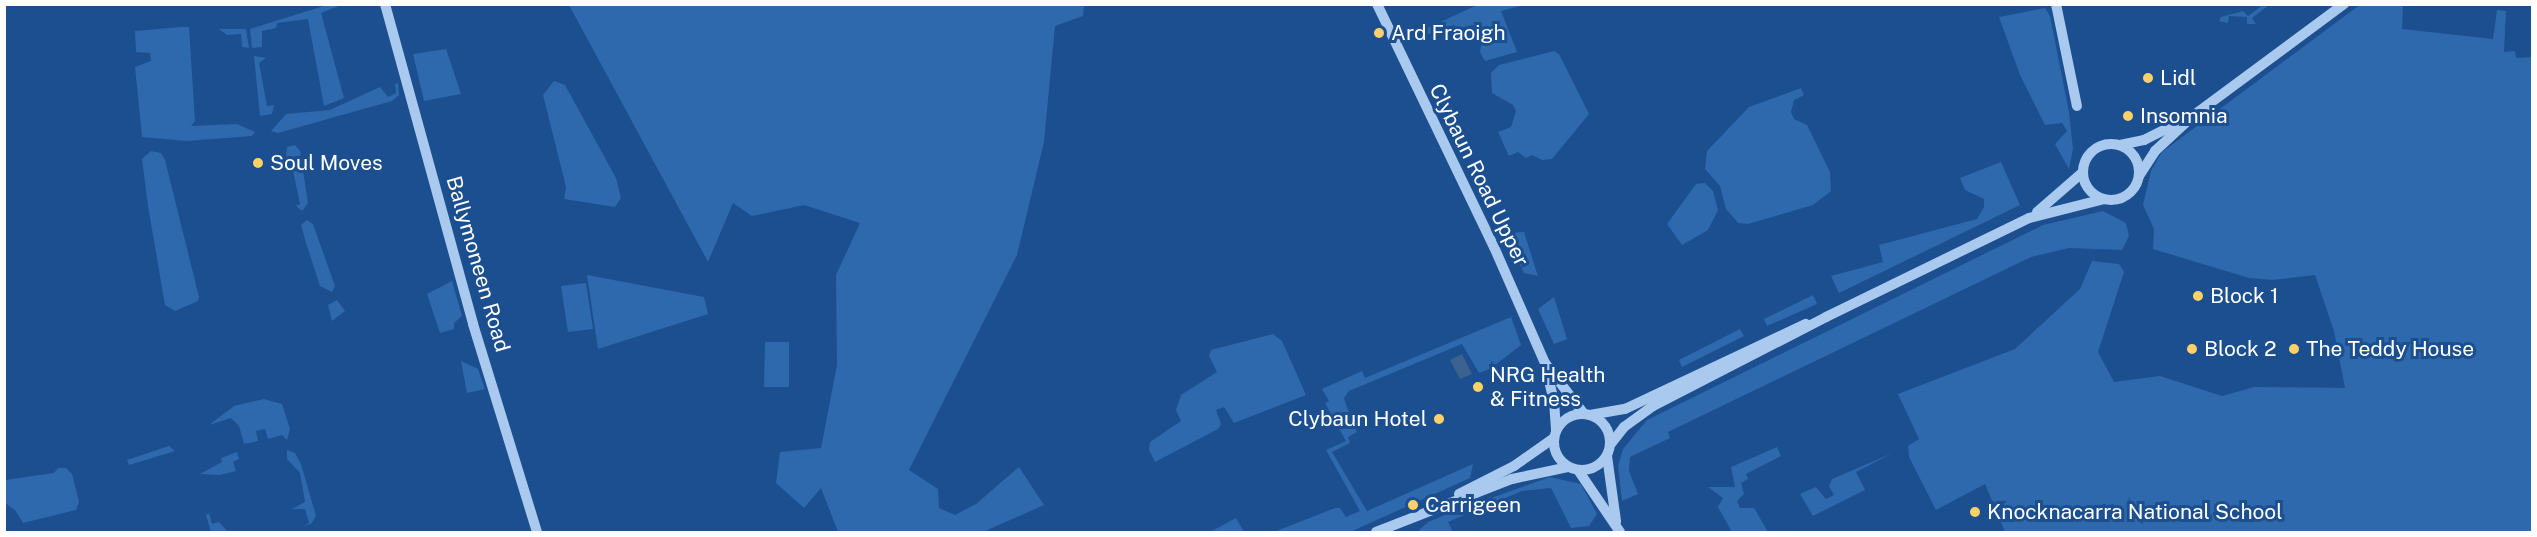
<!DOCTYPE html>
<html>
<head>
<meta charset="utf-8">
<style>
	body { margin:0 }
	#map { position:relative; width:2537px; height:537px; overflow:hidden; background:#1b4f8f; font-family:"Public Sans",sans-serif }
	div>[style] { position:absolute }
	.green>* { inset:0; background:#2e69ad }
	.water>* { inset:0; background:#3c6290 }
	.minor>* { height:10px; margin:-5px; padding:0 5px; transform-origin:5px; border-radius:5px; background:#a9c9ee }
	.minor>.ring { margin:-5px; padding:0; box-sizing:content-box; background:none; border:10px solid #a9c9ee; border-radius:50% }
	.dots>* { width:16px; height:16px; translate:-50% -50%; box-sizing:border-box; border:3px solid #1b4f8f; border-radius:50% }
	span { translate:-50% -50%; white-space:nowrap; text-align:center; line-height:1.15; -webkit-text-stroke:6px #1b4f8f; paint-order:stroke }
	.poi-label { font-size:21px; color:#fff }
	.left { translate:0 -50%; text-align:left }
	.right { translate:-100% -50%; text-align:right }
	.street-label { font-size:21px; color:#fff }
	.frame { position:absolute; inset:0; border:6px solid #fff; pointer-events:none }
</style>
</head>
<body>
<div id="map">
	<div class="green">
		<div style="clip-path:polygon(330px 4px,341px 5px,321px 13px,344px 98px,324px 106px,308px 19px,277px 23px,276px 28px,262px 31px,262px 47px,252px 48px,250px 29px)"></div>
		<div style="clip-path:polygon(2361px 4px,2414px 5px,2403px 5px,2402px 29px,2493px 39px,2497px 10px,2506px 11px,2504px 52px,2515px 51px,2516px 58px,2532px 57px,2532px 532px,2005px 532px,1985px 484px,1936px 510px,1909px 457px,1908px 446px,1919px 439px,1898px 394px,2015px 349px,2080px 289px,2092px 261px,2119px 264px,2124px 272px,2098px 352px,2114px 382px,2160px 376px,2222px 396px,2254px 387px,2345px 388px,2334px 331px,2315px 275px,2273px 280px,2249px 278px,2153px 249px,2154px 229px,2143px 205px,2151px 171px,2162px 152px)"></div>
		<div style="clip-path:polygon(569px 5px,1084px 5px,1083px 16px,1055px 26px,1044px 142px,1017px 255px,909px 470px,938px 489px,939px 508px,955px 515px,976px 504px,1019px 467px,1044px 505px,983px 532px,838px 532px,821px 488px,804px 508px,776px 483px,780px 452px,821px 448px,837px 365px,836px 275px,860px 223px,804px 205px,752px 216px,733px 203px,708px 262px)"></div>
		<div style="clip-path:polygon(1477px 5px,1524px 5px,1501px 11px,1517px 52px,1485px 61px,1480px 52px,1483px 34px,1473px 25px,1404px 39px)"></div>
		<div style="clip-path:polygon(2263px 5px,2269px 5px,2252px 18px,2256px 24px,2247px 24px,2247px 17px,2229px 16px,2228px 23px,2219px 21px,2221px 17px,2243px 11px,2248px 16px)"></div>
		<div style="clip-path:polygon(2045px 8px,2050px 16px,2069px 112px,2073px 149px,2069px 169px,2055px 144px,2067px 131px,2062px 123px,2045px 125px,2020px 75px,1999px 17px)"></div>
		<div style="clip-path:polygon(181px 27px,189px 27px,195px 121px,191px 126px,237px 124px,255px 132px,252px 136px,187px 141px,142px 137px,135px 67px,151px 61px,150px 53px,136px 52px,135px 31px)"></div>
		<div style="clip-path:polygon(219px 29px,246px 29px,249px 48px,242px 47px,241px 34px,227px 35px)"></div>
		<div style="clip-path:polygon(446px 49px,461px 94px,424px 101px,413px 54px)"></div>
		<div style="clip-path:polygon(1554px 51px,1559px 54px,1589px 114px,1552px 159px,1542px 160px,1532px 155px,1526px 158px,1518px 152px,1509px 156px,1498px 132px,1511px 127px,1516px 111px,1513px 105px,1492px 93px,1491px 73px,1499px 65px)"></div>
		<div style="clip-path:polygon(254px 56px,266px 58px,259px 63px,267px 106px,274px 105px,272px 114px,260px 116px)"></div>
		<div style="clip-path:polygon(554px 81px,565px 85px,616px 178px,621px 198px,615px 207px,564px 199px,566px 187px,543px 95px)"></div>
		<div style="clip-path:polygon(398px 83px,399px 95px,392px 101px,278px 133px,271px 131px,286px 114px,330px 110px,380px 87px,388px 97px,396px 93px,395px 84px)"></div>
		<div style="clip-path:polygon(1801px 88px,1804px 95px,1794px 100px,1791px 112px,1794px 119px,1807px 125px,1830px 172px,1831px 191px,1813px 205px,1748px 224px,1738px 223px,1726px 209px,1720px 186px,1705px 169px,1707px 151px,1749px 107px)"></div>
		<div style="clip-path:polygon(295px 145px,300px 151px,308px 203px,302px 211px,296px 206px,300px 204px,291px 161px,286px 158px,287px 147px)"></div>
		<div style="clip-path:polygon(151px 151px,161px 153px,165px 160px,199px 297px,198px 301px,175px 311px,165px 305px,148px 206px,142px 159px)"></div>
		<div style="clip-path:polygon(2001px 162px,2020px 205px,1839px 293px,1831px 276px,1883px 262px,1879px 245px,1977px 219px,1984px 207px,1984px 199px,1965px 190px,1960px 178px)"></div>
		<div style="clip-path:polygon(1705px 183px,1713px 191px,1718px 210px,1708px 230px,1682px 245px,1667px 224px,1696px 184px)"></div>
		<div style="clip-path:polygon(2103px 211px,2126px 223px,2129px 236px,2122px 250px,2069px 248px,2031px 257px,1668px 432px,1670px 438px,1630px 457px,1629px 471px,1638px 494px,1622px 501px,1618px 466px,1623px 449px,1647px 420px,2043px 225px)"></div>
		<div style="clip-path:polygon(307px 220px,313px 224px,335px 286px,332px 292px,320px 286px,306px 243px,301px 225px)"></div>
		<div style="clip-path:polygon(1524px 232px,1536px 270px,1538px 276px,1524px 273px,1504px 233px)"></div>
		<div style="clip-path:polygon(587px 275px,704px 297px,708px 314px,598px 349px)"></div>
		<div style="clip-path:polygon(452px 281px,462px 316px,454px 323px,454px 329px,440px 333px,427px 294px)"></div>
		<div style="clip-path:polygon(586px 283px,593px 329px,568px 332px,561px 286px)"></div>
		<div style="clip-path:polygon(1813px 295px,1817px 304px,1767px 326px,1764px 319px)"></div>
		<div style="clip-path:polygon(1554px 297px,1567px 339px,1554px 344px,1538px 309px)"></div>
		<div style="clip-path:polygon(337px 300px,345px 311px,332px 321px,328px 305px)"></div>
		<div style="clip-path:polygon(1511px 317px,1521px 345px,1490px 369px,1479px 373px,1462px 344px,1349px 391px,1344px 398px,1352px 422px,1343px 426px,1347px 429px,1353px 424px,1357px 432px,1348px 437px,1350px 443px,1332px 452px,1367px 511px,1473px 464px,1470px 478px,1350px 532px,1274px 532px,1335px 508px,1340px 508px,1346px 517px,1360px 511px,1326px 450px,1346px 441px,1325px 403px,1329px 401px,1322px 389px,1362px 371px,1365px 378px)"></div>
		<div style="clip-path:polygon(1740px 329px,1744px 336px,1682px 367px,1679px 360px)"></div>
		<div style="clip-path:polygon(1273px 334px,1282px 341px,1306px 395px,1234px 423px,1224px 407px,1216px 410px,1221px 424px,1218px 429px,1155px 462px,1149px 450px,1150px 442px,1181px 421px,1176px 410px,1181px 395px,1217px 372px,1209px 356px,1211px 350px)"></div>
		<div style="clip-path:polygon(765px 342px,789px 342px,789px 387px,764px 387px)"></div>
		<div style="clip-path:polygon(461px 361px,478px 369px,485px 389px,467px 393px)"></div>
		<div style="clip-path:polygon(264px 399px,282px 404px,290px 429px,287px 440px,282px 435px,268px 439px,265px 429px,256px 431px,258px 441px,244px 444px,239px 426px,231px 418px,209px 425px,234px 406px)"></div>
		<div style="clip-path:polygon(169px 446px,175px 451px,129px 465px,127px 460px)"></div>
		<div style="clip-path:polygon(1777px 447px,1781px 456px,1746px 474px,1748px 479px,1741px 483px,1744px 494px,1737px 501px,1740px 508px,1754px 508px,1768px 532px,1732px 532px,1718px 507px,1723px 498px,1708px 487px,1735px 487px,1731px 467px)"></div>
		<div style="clip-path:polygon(287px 450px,295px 453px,301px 464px,316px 516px,311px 524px,303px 526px,309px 523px,305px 509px,292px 509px,305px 502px,300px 473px,287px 459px)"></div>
		<div style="clip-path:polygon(237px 452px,239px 459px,233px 462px,236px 471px,220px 475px,200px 474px,222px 462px,221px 458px)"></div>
		<div style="clip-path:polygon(1893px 453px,1856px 472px,1865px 490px,1813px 516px,1800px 494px,1816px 487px,1826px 499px,1834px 495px,1829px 486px,1832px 479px)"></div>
		<div style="clip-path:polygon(58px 468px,66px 468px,72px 474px,79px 502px,76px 510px,23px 523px,15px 510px,5px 503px,5px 480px,54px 473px)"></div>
		<div style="clip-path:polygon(1550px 477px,1581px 484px,1597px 514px,1589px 526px,1571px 528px,1551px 488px,1522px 491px,1448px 522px,1453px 532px,1417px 532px,1428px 522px,1455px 511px)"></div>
		<div style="clip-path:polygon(215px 510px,209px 513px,212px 524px,219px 522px,228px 532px,211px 532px,206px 515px)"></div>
		<div style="clip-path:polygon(1236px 518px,1244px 532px,1210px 532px)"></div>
	</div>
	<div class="water">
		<div style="clip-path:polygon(1462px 354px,1472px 374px,1460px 379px,1450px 360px)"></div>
	</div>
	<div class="minor">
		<div style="left:385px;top:4px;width:332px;rotate:74.6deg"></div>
		<div style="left:473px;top:324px;width:218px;rotate:72.9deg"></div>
		<div style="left:1377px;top:4px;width:270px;rotate:64.3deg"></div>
		<div style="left:1494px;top:247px;width:127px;rotate:66.3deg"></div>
		<div style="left:1545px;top:363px;width:64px;rotate:52.6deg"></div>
		<div style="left:2056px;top:4px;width:104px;rotate:78.4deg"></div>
		<div class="ring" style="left:2083px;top:144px;width:46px;height:46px"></div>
		<div style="left:2120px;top:145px;width:25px;rotate:-12deg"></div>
		<div style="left:2144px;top:140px;width:40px;rotate:-26.6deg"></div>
		<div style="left:2139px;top:176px;width:30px;rotate:-57deg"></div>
		<div style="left:2155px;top:151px;width:53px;rotate:-42.7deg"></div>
		<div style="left:2194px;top:115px;width:187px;rotate:-36.5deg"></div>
		<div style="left:2037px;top:212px;width:61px;rotate:-41deg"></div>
		<div style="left:1546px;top:369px;width:33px;rotate:76deg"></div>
		<div style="left:1554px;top:401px;width:30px;rotate:86deg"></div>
		<div class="ring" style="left:1554px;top:414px;width:46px;height:46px"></div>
		<div style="left:1590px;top:415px;width:36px;rotate:-10deg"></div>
		<div style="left:1625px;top:409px;width:200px;rotate:-25.2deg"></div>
		<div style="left:1610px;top:445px;width:23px;rotate:-52deg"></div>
		<div style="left:1624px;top:427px;width:36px;rotate:-36deg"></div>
		<div style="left:1653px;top:406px;width:195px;rotate:-27.2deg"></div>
		<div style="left:1826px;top:317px;width:226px;rotate:-26deg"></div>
		<div style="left:2029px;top:218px;width:77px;rotate:-14.2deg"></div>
		<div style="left:1607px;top:456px;width:66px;rotate:82.1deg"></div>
		<div style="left:1578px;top:470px;width:75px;rotate:55.9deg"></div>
		<div style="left:1459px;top:494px;width:62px;rotate:-27deg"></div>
		<div style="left:1514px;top:466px;width:49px;rotate:-35deg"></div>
		<div style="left:1376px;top:532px;width:146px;rotate:-21.3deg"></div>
		<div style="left:1512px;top:479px;width:57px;rotate:-12.1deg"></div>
	</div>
	<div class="dots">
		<div style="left:1379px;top:33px;background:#ffd166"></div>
		<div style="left:2148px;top:78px;background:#ffd166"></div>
		<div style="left:2128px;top:116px;background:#ffd166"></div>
		<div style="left:258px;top:163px;background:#ffd166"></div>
		<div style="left:2198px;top:296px;background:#ffd166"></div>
		<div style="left:2192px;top:349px;background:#ffd166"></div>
		<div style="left:2294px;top:349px;background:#ffd166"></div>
		<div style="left:1478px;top:387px;background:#ffd166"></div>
		<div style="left:1439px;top:419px;background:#ffd166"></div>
		<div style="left:1413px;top:505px;background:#ffd166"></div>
		<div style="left:1975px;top:512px;background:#ffd166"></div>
	</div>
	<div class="poi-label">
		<span class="left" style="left:1391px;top:33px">Ard Fraoigh</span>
		<span class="left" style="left:2160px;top:78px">Lidl</span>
		<span class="left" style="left:2140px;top:116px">Insomnia</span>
		<span class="left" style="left:270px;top:163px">Soul Moves</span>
		<span class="left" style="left:2210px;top:296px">Block 1</span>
		<span class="left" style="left:2204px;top:349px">Block 2</span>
		<span class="left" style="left:2306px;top:349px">The Teddy House</span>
		<span class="left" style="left:1490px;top:387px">NRG Health<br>&amp; Fitness</span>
		<span class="right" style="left:1427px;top:419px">Clybaun Hotel</span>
		<span class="left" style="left:1425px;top:505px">Carrigeen</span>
		<span class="left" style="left:1987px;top:512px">Knocknacarra National School</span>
	</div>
	<div class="street-label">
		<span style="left:1479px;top:175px;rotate:64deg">Clybaun Road Upper</span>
		<span style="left:478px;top:264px;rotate:74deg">Ballymoneen Road</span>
	</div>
	<div class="frame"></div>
</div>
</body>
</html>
